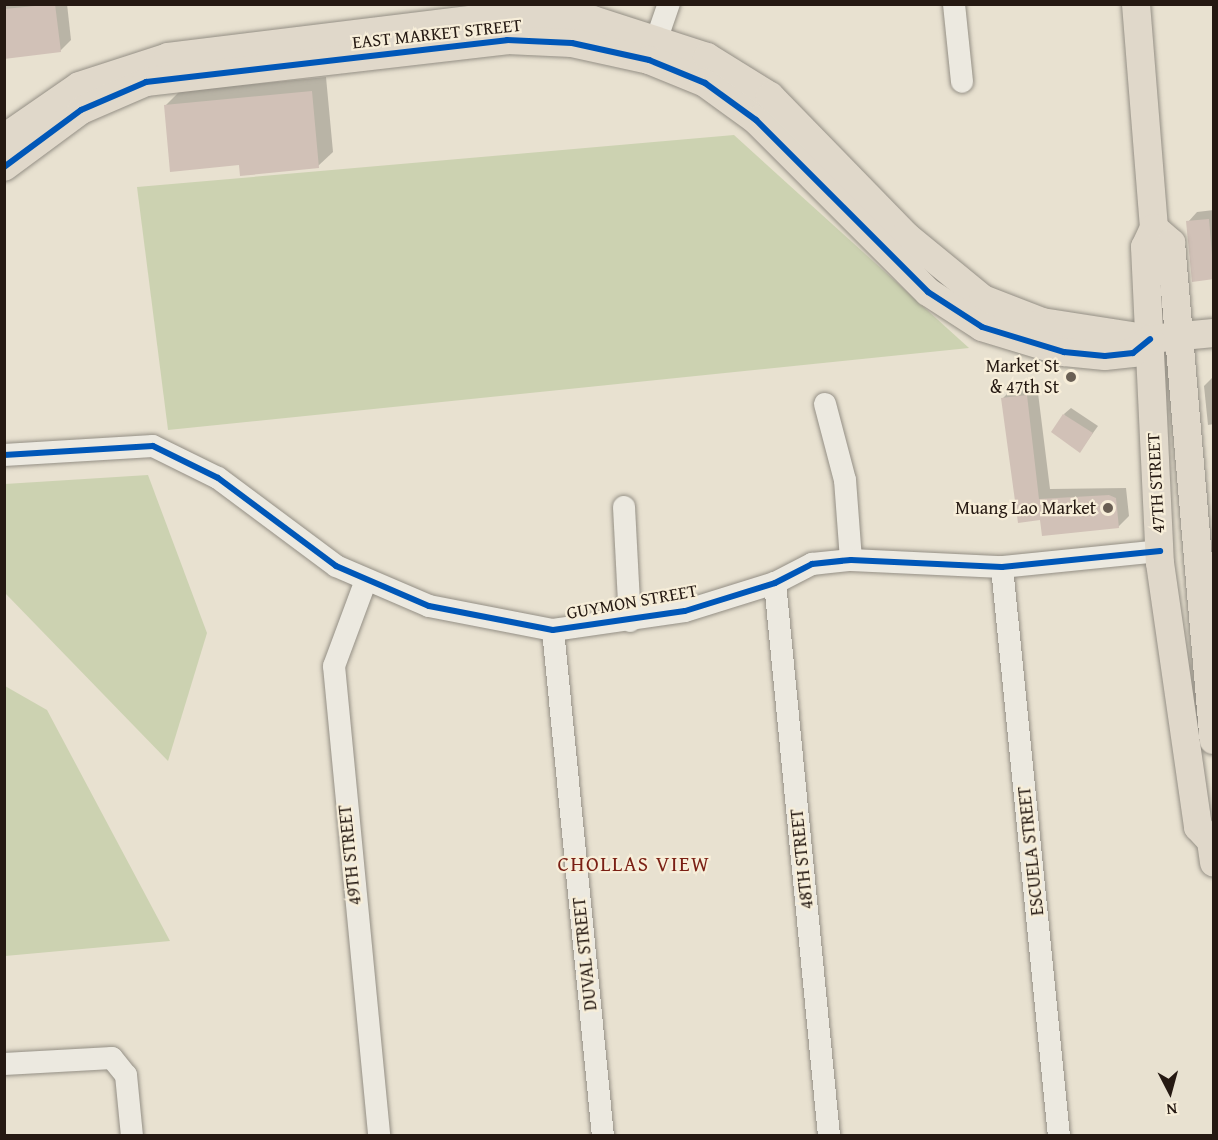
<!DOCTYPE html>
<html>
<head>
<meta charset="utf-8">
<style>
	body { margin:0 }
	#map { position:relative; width:1218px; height:1140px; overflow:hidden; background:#e8e1d0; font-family:"Gentium Book Plus",serif }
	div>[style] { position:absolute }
	.green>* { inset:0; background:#ccd2b1 }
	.shadow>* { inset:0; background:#0003 }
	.building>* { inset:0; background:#d1c1b7 }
	.roads { filter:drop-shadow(0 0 2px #948f85) drop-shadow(0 0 2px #948f85) }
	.minor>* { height:22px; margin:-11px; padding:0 11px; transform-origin:11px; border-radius:11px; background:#ece9e0 }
	.major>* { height:28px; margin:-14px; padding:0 14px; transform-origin:14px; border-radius:14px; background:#e0d8ca }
	.cycleway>* { height:6px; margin:-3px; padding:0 3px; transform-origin:3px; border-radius:3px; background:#0057b8 }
	.dots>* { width:16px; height:16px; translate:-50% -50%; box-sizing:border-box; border:3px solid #f7eed9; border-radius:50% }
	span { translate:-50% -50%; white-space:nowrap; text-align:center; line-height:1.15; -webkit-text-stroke:4.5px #f7eed9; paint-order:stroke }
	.street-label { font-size:18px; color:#251912 }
	.poi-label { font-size:18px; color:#251912 }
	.right { translate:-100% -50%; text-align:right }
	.quarter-label { font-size:21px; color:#7a1f14; letter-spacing:1.5px }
	.frame { position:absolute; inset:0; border:6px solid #251912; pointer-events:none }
	.north { position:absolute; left:1140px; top:1062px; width:60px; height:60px; -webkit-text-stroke:4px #f7eed9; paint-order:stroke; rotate:174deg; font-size:16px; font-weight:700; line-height:24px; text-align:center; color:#251912 }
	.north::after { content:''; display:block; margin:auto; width:21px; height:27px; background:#251912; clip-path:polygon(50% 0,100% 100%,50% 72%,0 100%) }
</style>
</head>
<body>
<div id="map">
	<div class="green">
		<div style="clip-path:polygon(734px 135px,969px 348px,168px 430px,137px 187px)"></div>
		<div style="clip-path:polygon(148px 475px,207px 633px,168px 761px,5px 593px,5px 484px)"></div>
		<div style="clip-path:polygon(5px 686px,47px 710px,170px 941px,5px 956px)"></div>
	</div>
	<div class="shadow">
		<div style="clip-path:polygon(4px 4px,67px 4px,71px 40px,60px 51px,4px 57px)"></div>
		<div style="clip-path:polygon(326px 77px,333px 152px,318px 166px,240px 164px,165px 106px,180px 91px)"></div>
		<div style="clip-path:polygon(1214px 210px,1214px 278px,1188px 222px,1197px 212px)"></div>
		<div style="clip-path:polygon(1214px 376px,1214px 424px,1208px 425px,1204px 386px)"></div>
		<div style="clip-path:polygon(1037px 385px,1050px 489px,1126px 488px,1129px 516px,1118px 527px,1041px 519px,1003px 398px,1014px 387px)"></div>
		<div style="clip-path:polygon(1071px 408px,1098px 426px,1080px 451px,1064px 414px)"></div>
	</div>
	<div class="building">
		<div style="clip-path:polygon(55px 4px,61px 52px,4px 59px,4px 9px)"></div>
		<div style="clip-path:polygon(312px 91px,319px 168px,240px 176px,239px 165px,170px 172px,164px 105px)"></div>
		<div style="clip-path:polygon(1209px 219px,1214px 279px,1192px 282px,1186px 221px)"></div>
		<div style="clip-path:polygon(1027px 395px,1039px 499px,1109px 495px,1116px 498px,1119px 528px,1042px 536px,1040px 520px,1018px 523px,1001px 398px)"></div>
		<div style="clip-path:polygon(1063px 414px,1093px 433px,1080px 453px,1051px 432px)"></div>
	</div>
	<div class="roads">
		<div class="minor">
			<div style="left:954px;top:4px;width:78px;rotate:84.1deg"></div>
			<div style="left:657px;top:38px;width:36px;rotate:-71deg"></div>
			<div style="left:825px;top:404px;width:79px;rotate:75.3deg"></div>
			<div style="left:845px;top:480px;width:80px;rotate:85.7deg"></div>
			<div style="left:4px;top:455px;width:149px;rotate:-3.5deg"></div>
			<div style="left:153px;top:446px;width:72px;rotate:26.2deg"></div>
			<div style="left:218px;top:478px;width:147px;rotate:36.7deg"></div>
			<div style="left:336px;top:566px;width:101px;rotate:23.3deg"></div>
			<div style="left:429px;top:606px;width:126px;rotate:11deg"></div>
			<div style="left:553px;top:630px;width:133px;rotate:-8.2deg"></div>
			<div style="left:685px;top:611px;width:94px;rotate:-17.3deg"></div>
			<div style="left:775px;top:583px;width:42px;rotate:-27.2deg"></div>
			<div style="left:812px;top:564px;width:39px;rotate:-6deg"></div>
			<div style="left:851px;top:560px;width:151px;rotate:2.7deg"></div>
			<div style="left:1002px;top:567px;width:159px;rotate:-5.8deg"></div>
			<div style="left:624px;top:507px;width:114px;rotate:87deg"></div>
			<div style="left:1002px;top:567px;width:572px;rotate:84.28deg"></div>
			<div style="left:366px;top:580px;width:92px;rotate:110.4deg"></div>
			<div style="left:334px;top:666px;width:472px;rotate:84.5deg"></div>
			<div style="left:775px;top:583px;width:556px;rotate:84.42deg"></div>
			<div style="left:553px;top:630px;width:508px;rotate:84.36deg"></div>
			<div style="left:4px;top:1064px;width:108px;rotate:-3.2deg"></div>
			<div style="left:112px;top:1058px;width:22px;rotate:51deg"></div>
			<div style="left:126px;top:1075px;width:61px;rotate:84.4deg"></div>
		</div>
		<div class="major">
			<div style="left:1136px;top:4px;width:225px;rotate:85.4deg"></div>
			<div style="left:1154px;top:228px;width:21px;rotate:115deg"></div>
			<div style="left:1145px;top:247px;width:316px;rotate:87.3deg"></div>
			<div style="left:1160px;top:563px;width:267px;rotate:81.8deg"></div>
			<div style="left:1198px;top:827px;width:19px;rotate:47deg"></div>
			<div style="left:1211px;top:841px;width:22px;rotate:82deg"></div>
			<div style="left:4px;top:138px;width:91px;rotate:-34.7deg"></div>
			<div style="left:79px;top:86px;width:94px;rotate:-18deg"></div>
			<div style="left:168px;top:57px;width:312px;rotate:-7deg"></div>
			<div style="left:478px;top:19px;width:55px;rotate:-4.2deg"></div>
			<div style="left:533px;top:15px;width:60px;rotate:4.8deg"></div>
			<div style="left:593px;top:20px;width:120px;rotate:18deg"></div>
			<div style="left:707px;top:57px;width:74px;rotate:31.8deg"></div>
			<div style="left:770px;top:96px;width:194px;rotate:45.8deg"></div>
			<div style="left:905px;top:235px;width:101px;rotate:39.4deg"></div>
			<div style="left:983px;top:299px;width:63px;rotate:21.3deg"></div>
			<div style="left:1042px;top:322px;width:109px;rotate:8.9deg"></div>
			<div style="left:1150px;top:339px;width:64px;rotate:-5.4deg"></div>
			<div style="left:4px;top:167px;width:96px;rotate:-36.5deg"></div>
			<div style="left:81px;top:110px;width:71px;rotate:-23.3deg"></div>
			<div style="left:146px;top:82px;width:363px;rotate:-6.6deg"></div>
			<div style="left:507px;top:40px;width:65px;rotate:2.6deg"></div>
			<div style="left:572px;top:43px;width:79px;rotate:12.4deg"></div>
			<div style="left:649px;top:60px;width:61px;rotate:22.3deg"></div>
			<div style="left:705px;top:83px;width:63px;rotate:36deg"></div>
			<div style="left:756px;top:120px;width:243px;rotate:45deg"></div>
			<div style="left:928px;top:292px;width:64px;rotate:32.9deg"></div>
			<div style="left:982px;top:327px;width:86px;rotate:17deg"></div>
			<div style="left:1064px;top:352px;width:41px;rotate:5.6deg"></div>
			<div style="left:1105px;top:356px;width:28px;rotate:-6deg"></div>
			<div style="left:1133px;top:353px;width:22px;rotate:-39deg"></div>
			<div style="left:1154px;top:228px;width:23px;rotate:41deg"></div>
			<div style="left:1171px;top:243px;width:499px;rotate:85.1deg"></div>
		</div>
	</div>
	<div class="cycleway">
		<div style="left:4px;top:167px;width:96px;rotate:-36.5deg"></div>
		<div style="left:81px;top:110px;width:71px;rotate:-23.3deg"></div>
		<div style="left:146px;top:82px;width:363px;rotate:-6.6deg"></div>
		<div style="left:507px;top:40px;width:65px;rotate:2.6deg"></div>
		<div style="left:572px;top:43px;width:79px;rotate:12.4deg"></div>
		<div style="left:649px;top:60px;width:61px;rotate:22.3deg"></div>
		<div style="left:705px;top:83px;width:63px;rotate:36deg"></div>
		<div style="left:756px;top:120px;width:243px;rotate:45deg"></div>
		<div style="left:928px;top:292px;width:64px;rotate:32.9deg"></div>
		<div style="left:982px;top:327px;width:86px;rotate:17deg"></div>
		<div style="left:1064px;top:352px;width:41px;rotate:5.6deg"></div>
		<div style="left:1105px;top:356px;width:28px;rotate:-6deg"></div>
		<div style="left:1133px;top:353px;width:22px;rotate:-39deg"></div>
		<div style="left:4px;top:455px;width:149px;rotate:-3.5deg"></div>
		<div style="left:153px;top:446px;width:72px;rotate:26.2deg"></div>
		<div style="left:218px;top:478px;width:147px;rotate:36.7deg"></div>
		<div style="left:336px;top:566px;width:101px;rotate:23.3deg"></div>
		<div style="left:429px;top:606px;width:126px;rotate:11deg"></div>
		<div style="left:553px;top:630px;width:133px;rotate:-8.2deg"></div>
		<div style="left:685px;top:611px;width:94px;rotate:-17.3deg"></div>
		<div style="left:775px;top:583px;width:42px;rotate:-27.2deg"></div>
		<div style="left:812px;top:564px;width:39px;rotate:-6deg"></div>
		<div style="left:851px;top:560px;width:151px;rotate:2.7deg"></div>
		<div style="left:1002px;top:567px;width:159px;rotate:-5.8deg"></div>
	</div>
	<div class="dots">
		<div style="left:1071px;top:377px;background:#695f54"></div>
		<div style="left:1108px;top:508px;background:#695f54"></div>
	</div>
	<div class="street-label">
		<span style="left:437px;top:34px;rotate:-6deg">EAST MARKET STREET</span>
		<span style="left:1156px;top:483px;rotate:-93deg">47TH STREET</span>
		<span style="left:632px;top:602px;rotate:-10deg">GUYMON STREET</span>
		<span style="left:1031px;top:851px;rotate:-96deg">ESCUELA STREET</span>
		<span style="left:350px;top:855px;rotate:-96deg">49TH STREET</span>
		<span style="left:802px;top:859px;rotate:-96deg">48TH STREET</span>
		<span style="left:585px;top:954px;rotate:-96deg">DUVAL STREET</span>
	</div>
	<div class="poi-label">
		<span class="right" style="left:1059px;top:377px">Market St<br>&amp; 47th St</span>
		<span class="right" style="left:1096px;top:508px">Muang Lao Market</span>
	</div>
	<div class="quarter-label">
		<span style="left:634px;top:864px">CHOLLAS VIEW</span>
	</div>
	<div class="frame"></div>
	<div class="north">N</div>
</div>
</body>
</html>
